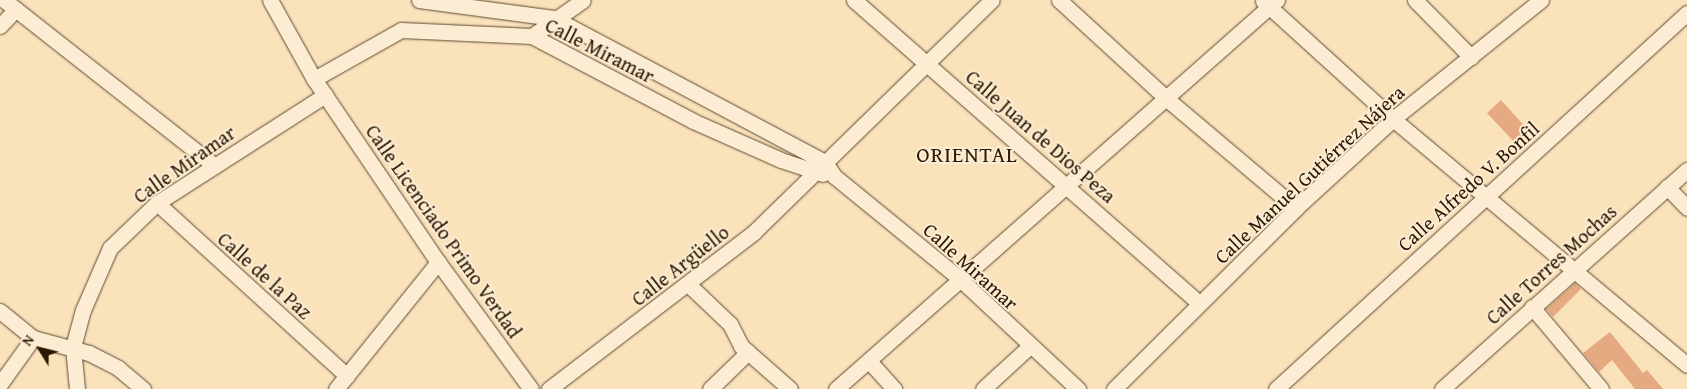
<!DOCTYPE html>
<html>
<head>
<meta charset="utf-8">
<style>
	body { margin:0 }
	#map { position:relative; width:1687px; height:389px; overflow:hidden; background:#fae2bb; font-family:"Gentium Book Plus",serif }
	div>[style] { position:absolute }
	.building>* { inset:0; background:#e5aa82 }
	.roads { filter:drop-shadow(0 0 1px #5e4a30) drop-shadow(0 0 1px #5e4a30) }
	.minor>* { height:15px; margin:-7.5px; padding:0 7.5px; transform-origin:7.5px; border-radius:7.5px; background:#fcecd3 }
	span { translate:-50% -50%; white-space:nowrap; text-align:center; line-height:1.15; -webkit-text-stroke:4px #fcecd3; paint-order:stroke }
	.street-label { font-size:20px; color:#2a1802 }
	.quarter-label { font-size:22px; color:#2a1802; letter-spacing:1px }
	.north { position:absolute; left:15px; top:324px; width:50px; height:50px; -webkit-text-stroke:4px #fcecd3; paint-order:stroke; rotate:306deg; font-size:14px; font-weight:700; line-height:20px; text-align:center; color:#2a1802 }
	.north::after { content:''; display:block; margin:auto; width:18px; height:22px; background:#2a1802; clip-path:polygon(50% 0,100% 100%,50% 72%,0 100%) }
</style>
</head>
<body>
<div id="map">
	<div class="building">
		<div style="clip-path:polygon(1501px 100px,1529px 131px,1515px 143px,1487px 113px)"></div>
		<div style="clip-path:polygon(1575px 283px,1581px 289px,1553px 317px,1546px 309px)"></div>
		<div style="clip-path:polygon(1610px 332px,1643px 373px,1647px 370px,1663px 389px,1635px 389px,1612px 360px,1599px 372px,1583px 353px)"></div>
	</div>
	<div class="roads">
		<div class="minor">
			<div style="left:4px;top:0;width:267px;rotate:38.2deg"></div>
			<div style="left:270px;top:0;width:90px;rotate:60.9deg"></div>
			<div style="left:314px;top:79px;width:221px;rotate:55.9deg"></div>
			<div style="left:438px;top:262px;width:157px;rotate:53.8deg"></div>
			<div style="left:419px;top:0;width:136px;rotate:7.6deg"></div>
			<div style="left:554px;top:18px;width:307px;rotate:28deg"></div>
			<div style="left:825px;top:162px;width:17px;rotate:57deg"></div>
			<div style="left:834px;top:176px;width:161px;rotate:39.2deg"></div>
			<div style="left:959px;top:278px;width:163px;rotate:43deg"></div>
			<div style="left:854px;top:0;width:459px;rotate:41.3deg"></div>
			<div style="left:1059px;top:0;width:147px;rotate:42.5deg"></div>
			<div style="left:1167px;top:99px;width:169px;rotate:40.2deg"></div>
			<div style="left:1415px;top:0;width:80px;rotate:45.5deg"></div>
			<div style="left:1263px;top:1px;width:176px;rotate:42.2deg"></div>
			<div style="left:1393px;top:119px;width:383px;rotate:39.9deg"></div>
			<div style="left:0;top:26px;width:23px;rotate:-47deg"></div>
			<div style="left:532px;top:36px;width:62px;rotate:-35.2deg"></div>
			<div style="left:314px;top:79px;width:100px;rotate:-29.4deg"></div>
			<div style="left:401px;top:30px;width:131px;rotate:2.6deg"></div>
			<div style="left:532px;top:36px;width:182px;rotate:27.8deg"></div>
			<div style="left:693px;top:121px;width:96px;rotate:23.9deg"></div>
			<div style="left:781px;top:160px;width:44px;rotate:18.4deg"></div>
			<div style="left:1667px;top:187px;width:29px;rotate:46deg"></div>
			<div style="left:157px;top:203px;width:257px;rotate:42.3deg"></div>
			<div style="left:689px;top:285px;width:57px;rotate:43.6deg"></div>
			<div style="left:730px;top:324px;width:25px;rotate:63deg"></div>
			<div style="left:741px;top:346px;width:65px;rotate:41.3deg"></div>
			<div style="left:1532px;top:307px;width:107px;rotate:49.9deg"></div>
			<div style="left:0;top:311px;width:43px;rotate:39.3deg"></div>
			<div style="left:33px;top:338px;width:58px;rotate:15deg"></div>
			<div style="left:89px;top:353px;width:33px;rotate:27deg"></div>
			<div style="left:118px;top:368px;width:33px;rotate:40deg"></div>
			<div style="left:869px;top:361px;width:38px;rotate:48deg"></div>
			<div style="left:0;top:384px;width:57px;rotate:-54.3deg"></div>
			<div style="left:77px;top:389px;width:42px;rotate:-95.4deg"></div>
			<div style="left:73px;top:347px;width:38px;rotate:-75deg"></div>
			<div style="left:83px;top:310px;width:68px;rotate:-66.5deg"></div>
			<div style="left:110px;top:248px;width:65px;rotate:-43.8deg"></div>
			<div style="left:157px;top:203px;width:200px;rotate:-32.7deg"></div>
			<div style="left:336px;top:389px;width:163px;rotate:-51.2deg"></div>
			<div style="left:549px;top:389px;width:258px;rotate:-37.4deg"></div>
			<div style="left:754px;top:232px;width:332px;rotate:-44.3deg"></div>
			<div style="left:710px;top:389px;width:53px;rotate:-44.2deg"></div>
			<div style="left:836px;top:389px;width:588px;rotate:-41.42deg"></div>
			<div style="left:983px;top:389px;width:64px;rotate:-42.5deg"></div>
			<div style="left:1114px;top:389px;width:257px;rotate:-44.8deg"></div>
			<div style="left:1296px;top:208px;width:132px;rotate:-42.5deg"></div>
			<div style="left:1393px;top:119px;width:190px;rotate:-38.8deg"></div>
			<div style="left:1276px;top:389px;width:557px;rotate:-42.45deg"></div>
			<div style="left:1442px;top:389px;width:329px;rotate:-41.8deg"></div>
		</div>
	</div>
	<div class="street-label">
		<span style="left:600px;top:50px;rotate:27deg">Calle Miramar</span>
		<span style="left:1041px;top:136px;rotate:41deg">Calle Juan de Dios Peza</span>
		<span style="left:184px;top:164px;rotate:-35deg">Calle Miramar</span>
		<span style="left:1309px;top:174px;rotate:-43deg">Calle Manuel Gutiérrez Nájera</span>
		<span style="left:1468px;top:186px;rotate:-42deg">Calle Alfredo V. Bonfil</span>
		<span style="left:444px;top:231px;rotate:55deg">Calle Licenciado Primo Verdad</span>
		<span style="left:1551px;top:264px;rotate:-42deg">Calle Torres Mochas</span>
		<span style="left:680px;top:265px;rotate:-38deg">Calle Argüello</span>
		<span style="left:971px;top:266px;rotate:42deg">Calle Miramar</span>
		<span style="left:265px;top:275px;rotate:42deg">Calle de la Paz</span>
	</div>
	<div class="quarter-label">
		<span style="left:967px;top:155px">ORIENTAL</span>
	</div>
	<div class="north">N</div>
</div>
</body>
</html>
